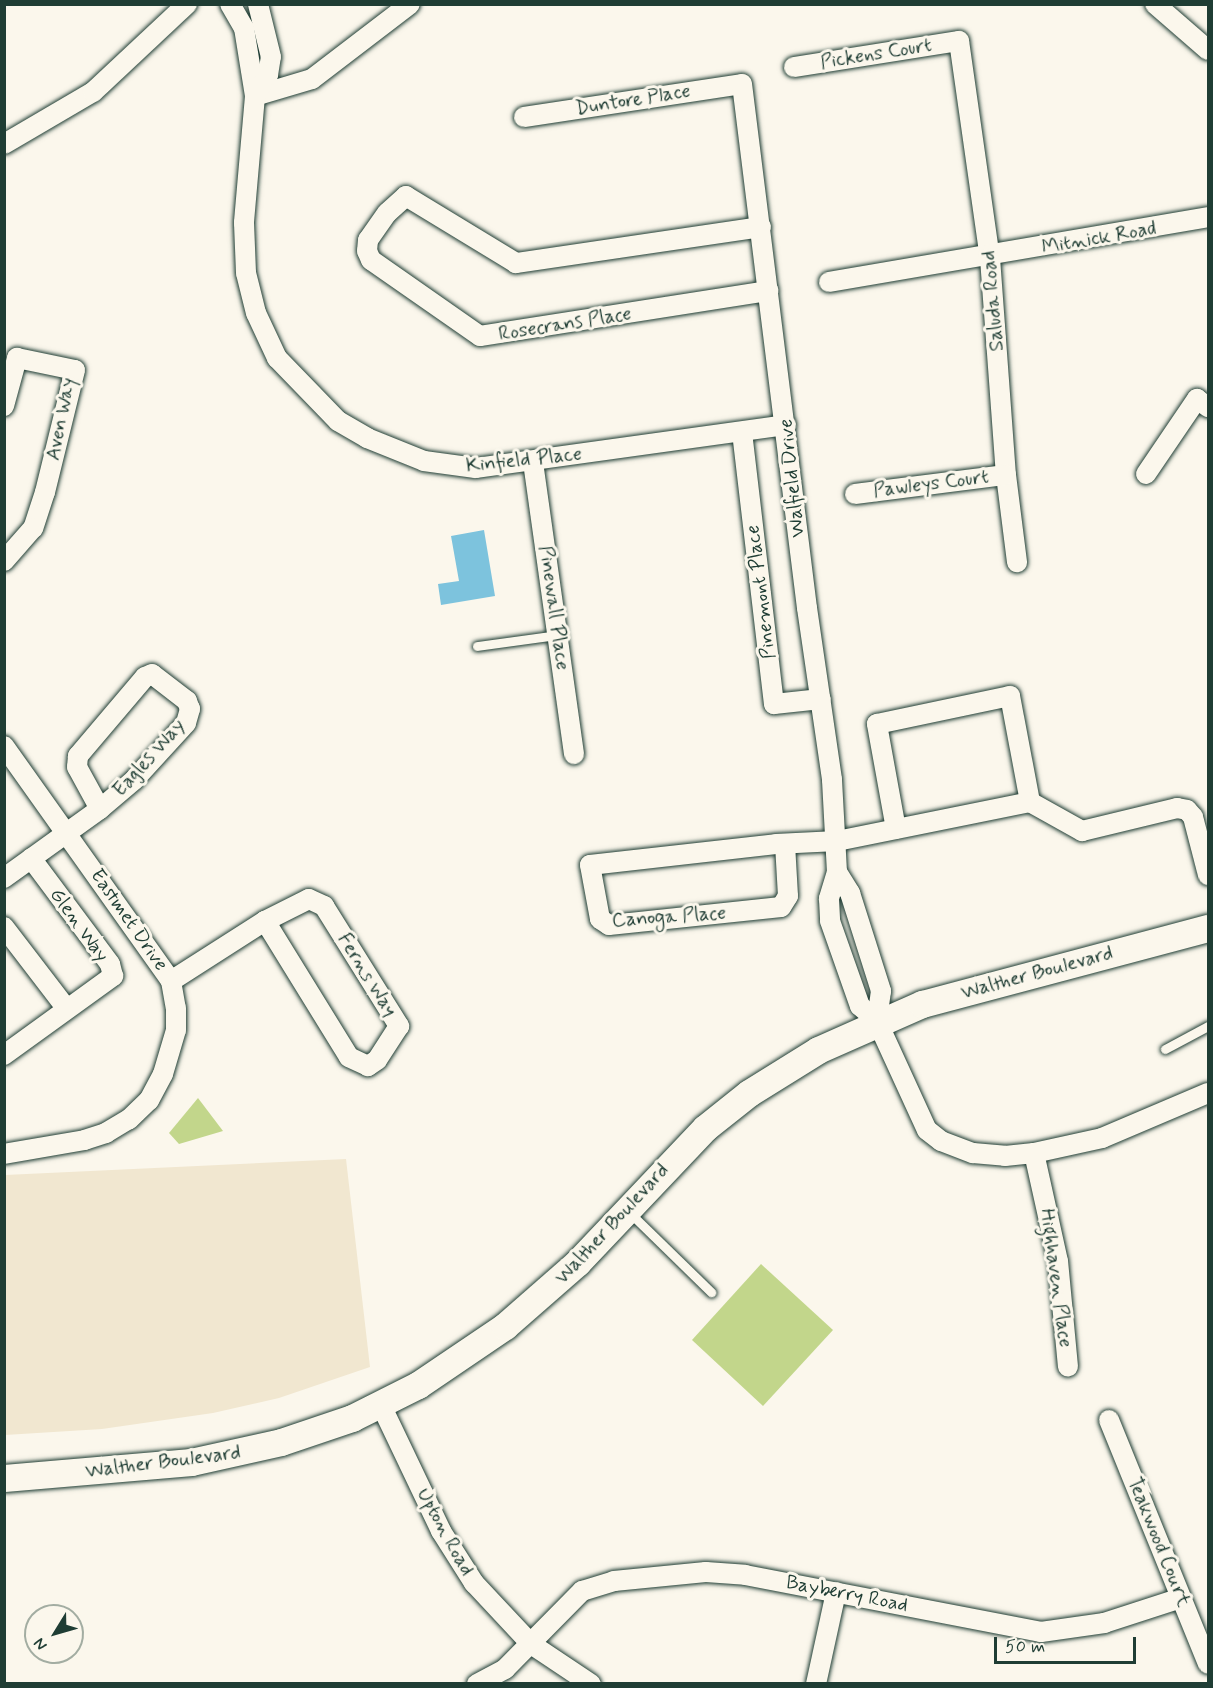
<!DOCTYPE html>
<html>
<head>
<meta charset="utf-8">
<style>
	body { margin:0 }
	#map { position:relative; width:1213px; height:1688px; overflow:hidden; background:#fbf7ec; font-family:Mynerve,sans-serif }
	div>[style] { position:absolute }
	.built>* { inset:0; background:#f1e7d0 }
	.green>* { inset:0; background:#c2d68b }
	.water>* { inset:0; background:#7dc3dd }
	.roads { filter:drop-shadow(0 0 2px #1f3d34) drop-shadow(0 0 2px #1f3d34) }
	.service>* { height:9px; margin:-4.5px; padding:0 4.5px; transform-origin:4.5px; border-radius:4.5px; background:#fbf7ec }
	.minor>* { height:20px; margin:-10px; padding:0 10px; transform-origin:10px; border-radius:10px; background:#fbf7ec }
	.secondary>* { height:27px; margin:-13.5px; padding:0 13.5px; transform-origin:13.5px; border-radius:13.5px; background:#fbf7ec }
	span { translate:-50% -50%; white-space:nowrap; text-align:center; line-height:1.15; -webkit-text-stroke:6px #fbf7ec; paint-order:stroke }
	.street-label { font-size:20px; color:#1f3d34 }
	.frame { position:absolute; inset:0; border:6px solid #1f3d34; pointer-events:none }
	.north { position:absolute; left:24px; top:1604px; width:60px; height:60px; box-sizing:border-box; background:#fbf7ec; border:2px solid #a3ada2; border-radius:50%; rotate:233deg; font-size:16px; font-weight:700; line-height:24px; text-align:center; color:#1f3d34 }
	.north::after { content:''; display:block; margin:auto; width:21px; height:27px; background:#1f3d34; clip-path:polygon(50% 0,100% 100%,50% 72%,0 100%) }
	.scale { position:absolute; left:994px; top:1637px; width:142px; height:27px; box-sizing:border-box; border:3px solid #1f3d34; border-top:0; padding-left:8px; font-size:18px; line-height:21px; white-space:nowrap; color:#1f3d34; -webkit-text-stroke:4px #fbf7ec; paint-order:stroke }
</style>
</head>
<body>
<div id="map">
	<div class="built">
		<div style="clip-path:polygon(346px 1159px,370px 1367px,279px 1398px,213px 1413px,102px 1429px,5px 1435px,5px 1175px)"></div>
	</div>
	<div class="green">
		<div style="clip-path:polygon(198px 1098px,223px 1131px,179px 1144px,169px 1133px)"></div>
		<div style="clip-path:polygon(761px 1264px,833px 1330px,763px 1406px,692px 1340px)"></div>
	</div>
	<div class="water">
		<div style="clip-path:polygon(484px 530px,495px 596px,441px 605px,438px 584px,459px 581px,451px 536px)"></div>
	</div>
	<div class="roads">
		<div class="service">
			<div style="left:477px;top:646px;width:81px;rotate:-7.8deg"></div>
			<div style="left:1165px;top:1049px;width:49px;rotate:-28.1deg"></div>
			<div style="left:629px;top:1212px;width:115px;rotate:44.3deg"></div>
		</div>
		<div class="minor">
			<div style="left:230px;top:4px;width:28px;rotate:60deg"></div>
			<div style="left:244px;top:28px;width:69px;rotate:80.8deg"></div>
			<div style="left:255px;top:96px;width:127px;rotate:95deg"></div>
			<div style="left:244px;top:223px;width:50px;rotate:87.7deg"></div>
			<div style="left:246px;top:273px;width:41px;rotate:76deg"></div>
			<div style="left:256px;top:313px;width:50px;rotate:65deg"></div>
			<div style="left:277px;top:358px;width:88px;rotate:45.9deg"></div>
			<div style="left:338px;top:421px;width:34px;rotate:30deg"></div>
			<div style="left:367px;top:438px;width:61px;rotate:22deg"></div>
			<div style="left:424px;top:461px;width:52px;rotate:7.7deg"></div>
			<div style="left:476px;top:468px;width:313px;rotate:-7.9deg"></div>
			<div style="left:1155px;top:4px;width:70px;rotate:41deg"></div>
			<div style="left:794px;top:67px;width:167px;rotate:-9deg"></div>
			<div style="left:959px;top:41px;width:219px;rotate:81.9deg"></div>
			<div style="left:990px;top:258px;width:218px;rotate:85.8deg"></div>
			<div style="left:1006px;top:475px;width:88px;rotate:82.8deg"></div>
			<div style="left:255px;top:96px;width:59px;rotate:-16.6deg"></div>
			<div style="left:312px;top:79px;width:123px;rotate:-37.4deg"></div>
			<div style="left:255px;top:96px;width:25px;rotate:-58deg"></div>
			<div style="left:268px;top:75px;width:18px;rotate:-81deg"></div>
			<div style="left:271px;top:57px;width:55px;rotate:-103.8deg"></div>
			<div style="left:524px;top:117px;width:220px;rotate:-8.6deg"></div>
			<div style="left:742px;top:84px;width:528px;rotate:82.93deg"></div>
			<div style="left:807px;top:608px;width:174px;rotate:81.7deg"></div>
			<div style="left:832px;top:780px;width:92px;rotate:86.9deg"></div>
			<div style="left:837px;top:872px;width:28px;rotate:107deg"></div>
			<div style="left:829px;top:899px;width:22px;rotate:87deg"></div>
			<div style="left:830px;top:921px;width:90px;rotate:70.6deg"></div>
			<div style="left:860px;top:1006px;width:23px;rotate:41deg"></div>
			<div style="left:877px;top:1021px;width:120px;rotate:65.4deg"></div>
			<div style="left:927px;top:1130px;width:18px;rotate:38deg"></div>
			<div style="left:941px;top:1141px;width:34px;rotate:21deg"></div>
			<div style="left:973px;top:1153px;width:32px;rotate:5deg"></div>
			<div style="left:1005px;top:1156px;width:29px;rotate:-6deg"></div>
			<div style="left:1034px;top:1153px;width:70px;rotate:-12.4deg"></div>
			<div style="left:1102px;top:1138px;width:115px;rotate:-23deg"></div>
			<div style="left:4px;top:144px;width:103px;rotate:-30.3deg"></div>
			<div style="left:93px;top:92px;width:129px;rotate:-43.1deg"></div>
			<div style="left:761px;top:227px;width:248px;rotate:171.6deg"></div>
			<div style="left:516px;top:263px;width:129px;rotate:-148.7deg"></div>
			<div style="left:406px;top:196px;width:25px;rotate:138deg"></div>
			<div style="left:387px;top:213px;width:33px;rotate:125deg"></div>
			<div style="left:368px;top:240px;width:11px;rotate:95deg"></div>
			<div style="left:367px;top:251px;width:10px;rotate:66deg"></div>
			<div style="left:371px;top:260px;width:133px;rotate:34.9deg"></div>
			<div style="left:480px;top:336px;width:292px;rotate:-8.9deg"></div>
			<div style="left:829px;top:282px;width:385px;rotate:-9.7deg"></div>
			<div style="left:4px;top:406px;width:50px;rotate:-74.8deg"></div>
			<div style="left:17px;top:358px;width:59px;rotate:11.7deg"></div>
			<div style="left:75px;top:370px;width:126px;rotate:103.8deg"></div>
			<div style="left:45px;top:492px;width:38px;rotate:108deg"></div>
			<div style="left:33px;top:528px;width:44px;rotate:131.3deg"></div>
			<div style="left:742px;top:432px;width:274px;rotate:83.3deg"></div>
			<div style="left:774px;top:704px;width:47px;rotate:-6.1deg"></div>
			<div style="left:533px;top:462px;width:295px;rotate:82deg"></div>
			<div style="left:1146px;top:474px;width:91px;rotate:-55.8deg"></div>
			<div style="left:1197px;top:399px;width:14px;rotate:36deg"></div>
			<div style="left:855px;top:494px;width:152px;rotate:-7.2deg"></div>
			<div style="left:4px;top:746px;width:288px;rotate:54.6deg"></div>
			<div style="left:171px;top:981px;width:27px;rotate:80deg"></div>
			<div style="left:176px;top:1008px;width:22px;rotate:90deg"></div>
			<div style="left:176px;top:1030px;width:46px;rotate:106.5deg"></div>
			<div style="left:163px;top:1074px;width:30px;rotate:118deg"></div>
			<div style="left:149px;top:1100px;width:28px;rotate:136deg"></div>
			<div style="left:129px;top:1119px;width:27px;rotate:149deg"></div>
			<div style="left:106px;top:1133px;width:22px;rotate:162deg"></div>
			<div style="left:85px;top:1140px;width:82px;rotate:170.2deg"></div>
			<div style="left:896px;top:829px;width:107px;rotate:-100.3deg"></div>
			<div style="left:877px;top:724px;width:136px;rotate:-11.9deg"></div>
			<div style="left:1010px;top:696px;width:108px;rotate:79.3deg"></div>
			<div style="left:785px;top:844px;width:52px;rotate:86.7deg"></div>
			<div style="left:788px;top:896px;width:13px;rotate:122deg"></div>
			<div style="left:781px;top:907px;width:173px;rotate:174deg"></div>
			<div style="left:609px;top:925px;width:11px;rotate:-146deg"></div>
			<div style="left:600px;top:919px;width:55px;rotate:-100.5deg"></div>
			<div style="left:590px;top:865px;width:187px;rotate:-6.4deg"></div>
			<div style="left:776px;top:844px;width:61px;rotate:-2.8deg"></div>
			<div style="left:837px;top:841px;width:197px;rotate:-11.4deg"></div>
			<div style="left:1030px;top:802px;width:60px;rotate:29.1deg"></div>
			<div style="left:1082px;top:831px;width:98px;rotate:-13.6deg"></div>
			<div style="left:1177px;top:808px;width:10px;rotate:11deg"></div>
			<div style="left:1187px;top:810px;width:9px;rotate:49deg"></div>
			<div style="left:1193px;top:817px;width:60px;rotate:75.5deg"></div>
			<div style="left:837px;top:872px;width:25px;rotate:58deg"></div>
			<div style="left:850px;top:893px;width:103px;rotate:72.4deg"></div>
			<div style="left:881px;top:991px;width:30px;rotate:98deg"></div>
			<div style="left:4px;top:878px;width:118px;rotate:-35.7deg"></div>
			<div style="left:100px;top:809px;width:45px;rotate:-40.5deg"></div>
			<div style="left:134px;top:780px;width:77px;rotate:-47.6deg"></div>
			<div style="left:186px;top:723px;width:15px;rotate:-74deg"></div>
			<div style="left:190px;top:709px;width:9px;rotate:-111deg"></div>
			<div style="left:187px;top:701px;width:44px;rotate:-142.4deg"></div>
			<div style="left:152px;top:674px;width:8px;rotate:157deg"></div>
			<div style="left:145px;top:677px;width:104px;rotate:130.3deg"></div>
			<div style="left:78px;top:756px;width:11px;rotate:95deg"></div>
			<div style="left:77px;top:767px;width:48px;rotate:61.3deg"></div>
			<div style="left:309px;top:899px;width:17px;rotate:25deg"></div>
			<div style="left:324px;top:906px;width:142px;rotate:58deg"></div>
			<div style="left:399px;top:1026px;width:40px;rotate:122.9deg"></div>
			<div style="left:377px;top:1060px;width:11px;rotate:146deg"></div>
			<div style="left:368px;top:1066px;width:21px;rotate:-155deg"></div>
			<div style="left:349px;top:1057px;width:160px;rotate:-121.7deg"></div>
			<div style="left:265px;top:921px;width:49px;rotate:-26.6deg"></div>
			<div style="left:4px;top:927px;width:103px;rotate:52.5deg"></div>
			<div style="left:171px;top:981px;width:112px;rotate:-32.6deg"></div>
			<div style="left:4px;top:1055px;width:135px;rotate:-35.9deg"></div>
			<div style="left:113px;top:976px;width:12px;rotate:-104deg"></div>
			<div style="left:110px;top:964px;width:132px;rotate:-126.7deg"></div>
			<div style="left:1034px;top:1153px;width:111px;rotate:77.5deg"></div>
			<div style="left:1058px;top:1261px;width:106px;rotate:84.6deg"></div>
			<div style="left:381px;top:1405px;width:140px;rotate:64.5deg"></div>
			<div style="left:441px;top:1531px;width:62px;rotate:57.6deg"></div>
			<div style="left:474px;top:1583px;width:83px;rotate:46.9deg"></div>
			<div style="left:531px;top:1644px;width:72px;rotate:33.7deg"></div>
			<div style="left:1109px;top:1420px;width:263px;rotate:67.9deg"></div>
			<div style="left:477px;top:1684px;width:32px;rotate:-28deg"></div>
			<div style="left:505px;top:1669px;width:110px;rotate:-45.4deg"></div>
			<div style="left:582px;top:1591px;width:34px;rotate:-17deg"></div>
			<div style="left:614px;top:1581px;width:92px;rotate:-5.6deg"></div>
			<div style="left:706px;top:1572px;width:39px;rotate:4deg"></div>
			<div style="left:745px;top:1575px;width:301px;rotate:10.9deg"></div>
			<div style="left:1041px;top:1632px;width:64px;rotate:-8.1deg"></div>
			<div style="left:1104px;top:1623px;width:81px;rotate:-18deg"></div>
			<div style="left:816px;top:1684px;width:94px;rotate:-77.7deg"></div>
		</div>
		<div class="secondary">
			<div style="left:4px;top:1478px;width:188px;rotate:-4.9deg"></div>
			<div style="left:191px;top:1462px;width:92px;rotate:-12.5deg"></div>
			<div style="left:281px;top:1442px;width:75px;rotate:-18.7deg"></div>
			<div style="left:352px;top:1418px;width:74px;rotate:-26.6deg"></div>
			<div style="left:418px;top:1385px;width:105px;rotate:-34.1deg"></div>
			<div style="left:505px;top:1326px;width:96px;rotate:-41.2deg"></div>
			<div style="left:577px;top:1263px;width:186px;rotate:-46.5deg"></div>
			<div style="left:705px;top:1128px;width:56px;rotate:-38.5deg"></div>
			<div style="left:749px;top:1093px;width:81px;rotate:-31.9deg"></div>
			<div style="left:818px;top:1050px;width:114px;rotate:-23.9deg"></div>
			<div style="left:922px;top:1004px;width:296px;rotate:-14.9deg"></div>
		</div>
	</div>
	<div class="street-label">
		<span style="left:876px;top:54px;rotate:-9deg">Pickens Court</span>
		<span style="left:633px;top:100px;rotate:-9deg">Duntore Place</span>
		<span style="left:1099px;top:238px;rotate:-10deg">Mitnick Road</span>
		<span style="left:993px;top:301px;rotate:-95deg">Saluda Road</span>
		<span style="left:565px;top:324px;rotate:-9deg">Rosecrans Place</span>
		<span style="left:61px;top:419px;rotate:-79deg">Aven Way</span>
		<span style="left:524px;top:460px;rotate:-6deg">Kinfield Place</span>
		<span style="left:792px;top:478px;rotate:-96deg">Walfield Drive</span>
		<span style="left:931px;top:484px;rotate:-7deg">Pawleys Court</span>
		<span style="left:761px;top:592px;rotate:-97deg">Pinemont Place</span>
		<span style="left:554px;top:608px;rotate:82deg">Pinewall Place</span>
		<span style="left:149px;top:758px;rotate:-48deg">Eagles Way</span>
		<span style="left:669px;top:917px;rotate:-4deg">Canoga Place</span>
		<span style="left:129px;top:920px;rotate:55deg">Eastmet Drive</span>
		<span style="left:79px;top:925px;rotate:54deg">Glen Way</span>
		<span style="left:1037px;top:973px;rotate:-15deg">Walther Boulevard</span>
		<span style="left:367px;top:975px;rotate:58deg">Ferns Way</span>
		<span style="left:612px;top:1224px;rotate:-47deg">Walther Boulevard</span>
		<span style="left:1056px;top:1278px;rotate:82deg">Highhaven Place</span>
		<span style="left:163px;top:1462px;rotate:-7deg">Walther Boulevard</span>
		<span style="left:445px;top:1532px;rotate:61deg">Upton Road</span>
		<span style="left:1159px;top:1542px;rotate:68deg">Teakwood Court</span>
		<span style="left:847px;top:1594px;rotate:11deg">Bayberry Road</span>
	</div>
	<div class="frame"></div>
	<div class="north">N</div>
	<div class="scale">50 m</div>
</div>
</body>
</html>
